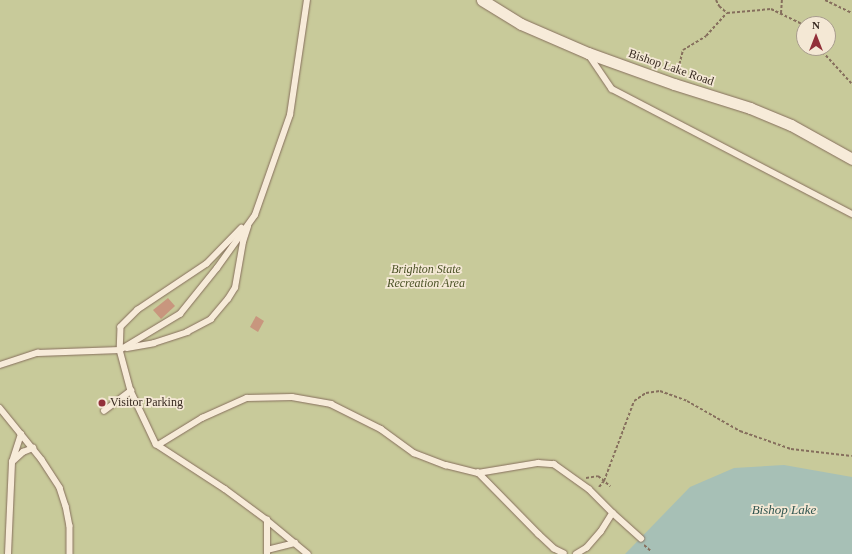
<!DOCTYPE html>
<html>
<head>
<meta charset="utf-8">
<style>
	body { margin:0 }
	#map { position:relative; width:852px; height:554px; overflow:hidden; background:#ecddc6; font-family:"Times New Roman",serif }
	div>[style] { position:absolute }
	.green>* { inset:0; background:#c8ca9a }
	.water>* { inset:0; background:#a7c0b6 }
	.building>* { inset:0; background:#c8967e }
	.path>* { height:2px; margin-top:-1px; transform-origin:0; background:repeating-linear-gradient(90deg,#866f5d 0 3px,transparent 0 5px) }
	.roads { filter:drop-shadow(0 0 1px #866f5d) drop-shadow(0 0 1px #866f5d) }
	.service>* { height:5.5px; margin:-2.75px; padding:0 2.75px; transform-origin:2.75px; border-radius:2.75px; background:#f7ebd9 }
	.minor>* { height:11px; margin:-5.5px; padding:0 5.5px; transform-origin:5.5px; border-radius:5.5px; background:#f7ebd9 }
	.dots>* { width:11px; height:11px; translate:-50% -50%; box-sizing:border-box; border:2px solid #f4e8d5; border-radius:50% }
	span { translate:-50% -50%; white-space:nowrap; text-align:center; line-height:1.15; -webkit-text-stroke:3.5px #f4e8d5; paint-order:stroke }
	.street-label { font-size:12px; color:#372920 }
	.park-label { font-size:12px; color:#4c5327; font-style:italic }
	.poi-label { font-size:12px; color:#372920 }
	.left { translate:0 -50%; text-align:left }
	.water-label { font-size:13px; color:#305650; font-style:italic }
	.north { position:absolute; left:796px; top:16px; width:40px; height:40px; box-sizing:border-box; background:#f4e8d5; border:1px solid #a89c8d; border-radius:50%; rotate:0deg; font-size:11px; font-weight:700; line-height:16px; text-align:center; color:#372920 }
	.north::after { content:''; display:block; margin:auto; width:14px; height:18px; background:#923039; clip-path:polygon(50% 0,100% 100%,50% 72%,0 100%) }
</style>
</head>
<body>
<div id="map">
	<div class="green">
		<div style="clip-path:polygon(evenodd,0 0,852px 0,852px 554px,0 554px,0 0,804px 24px,828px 24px,828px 48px,804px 48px,804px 24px)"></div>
	</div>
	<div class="water">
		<div style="clip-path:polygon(784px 465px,852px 477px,852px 554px,625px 554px,690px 487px,734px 468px)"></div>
	</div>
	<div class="building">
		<div style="clip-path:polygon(168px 298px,175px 306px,161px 319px,153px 310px)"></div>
		<div style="clip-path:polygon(256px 316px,264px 321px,258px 332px,250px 327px)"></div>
	</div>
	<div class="path">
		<div style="left:716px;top:0;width:7px;rotate:63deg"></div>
		<div style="left:719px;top:6px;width:11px;rotate:41deg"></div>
		<div style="left:727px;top:13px;width:44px;rotate:-5.2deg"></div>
		<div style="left:771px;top:9px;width:37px;rotate:26deg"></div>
		<div style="left:825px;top:0;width:30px;rotate:26deg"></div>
		<div style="left:781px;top:13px;width:13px;rotate:-86deg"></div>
		<div style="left:819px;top:48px;width:49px;rotate:47.5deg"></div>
		<div style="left:677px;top:74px;width:25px;rotate:-76deg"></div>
		<div style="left:683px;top:50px;width:27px;rotate:-31deg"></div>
		<div style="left:706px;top:36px;width:31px;rotate:-48deg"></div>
		<div style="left:586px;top:478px;width:12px;rotate:-9deg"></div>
		<div style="left:598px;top:476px;width:16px;rotate:40deg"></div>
		<div style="left:599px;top:487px;width:8px;rotate:-50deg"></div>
		<div style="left:604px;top:481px;width:85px;rotate:-69.4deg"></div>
		<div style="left:634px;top:401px;width:14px;rotate:-34deg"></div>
		<div style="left:646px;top:393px;width:14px;rotate:-8deg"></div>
		<div style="left:660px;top:391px;width:29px;rotate:20deg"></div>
		<div style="left:687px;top:401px;width:61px;rotate:29.5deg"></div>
		<div style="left:740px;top:431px;width:54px;rotate:19.4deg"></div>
		<div style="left:791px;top:449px;width:61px;rotate:6.5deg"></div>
		<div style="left:644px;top:545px;width:9px;rotate:41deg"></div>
	</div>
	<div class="roads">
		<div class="service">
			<div style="left:589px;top:55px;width:41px;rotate:55.9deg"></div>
			<div style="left:612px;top:89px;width:271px;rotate:27.5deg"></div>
			<div style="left:242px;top:228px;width:50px;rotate:134.2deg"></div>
			<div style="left:207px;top:264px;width:83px;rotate:146.3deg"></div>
			<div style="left:138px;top:310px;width:24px;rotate:135deg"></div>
			<div style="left:121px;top:327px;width:23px;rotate:92deg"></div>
			<div style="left:120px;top:350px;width:42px;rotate:75deg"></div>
			<div style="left:131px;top:391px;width:59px;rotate:64.7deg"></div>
			<div style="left:156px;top:444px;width:82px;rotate:33.1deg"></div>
			<div style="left:225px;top:489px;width:52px;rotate:36.4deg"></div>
			<div style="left:267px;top:520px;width:53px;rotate:39.7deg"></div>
			<div style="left:127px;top:348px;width:27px;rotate:-10deg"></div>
			<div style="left:154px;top:343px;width:35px;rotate:-18deg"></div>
			<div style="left:187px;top:332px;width:27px;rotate:-28deg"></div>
			<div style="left:211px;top:319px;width:26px;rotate:-50deg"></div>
			<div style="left:228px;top:299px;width:13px;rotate:-58deg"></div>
			<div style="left:235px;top:288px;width:47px;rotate:-80.1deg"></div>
			<div style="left:243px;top:242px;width:16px;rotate:-72deg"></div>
			<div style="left:0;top:365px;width:40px;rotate:-18deg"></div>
			<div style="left:38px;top:353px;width:82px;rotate:-2.1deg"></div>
			<div style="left:120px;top:350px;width:70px;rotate:-31deg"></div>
			<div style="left:180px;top:314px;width:59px;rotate:-51.2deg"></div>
			<div style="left:217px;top:268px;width:65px;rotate:-54.4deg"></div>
			<div style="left:255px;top:215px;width:106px;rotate:-70.7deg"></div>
			<div style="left:290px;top:115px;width:116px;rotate:-81.6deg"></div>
			<div style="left:0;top:408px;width:33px;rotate:51deg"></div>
			<div style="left:104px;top:411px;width:34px;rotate:-37deg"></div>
			<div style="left:158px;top:445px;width:52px;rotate:-31.5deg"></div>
			<div style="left:202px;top:418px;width:49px;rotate:-24deg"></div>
			<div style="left:247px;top:398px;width:45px;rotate:-1.3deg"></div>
			<div style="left:292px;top:397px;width:40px;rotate:10deg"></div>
			<div style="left:331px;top:404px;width:56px;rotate:26.6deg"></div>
			<div style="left:381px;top:429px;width:41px;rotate:36deg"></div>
			<div style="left:414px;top:453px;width:34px;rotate:21deg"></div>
			<div style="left:446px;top:465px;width:33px;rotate:14deg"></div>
			<div style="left:12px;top:462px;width:15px;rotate:-42deg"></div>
			<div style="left:23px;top:452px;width:11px;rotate:-22deg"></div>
			<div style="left:613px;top:513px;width:38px;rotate:42deg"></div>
			<div style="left:267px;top:550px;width:29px;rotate:-14deg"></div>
			<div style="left:8px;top:554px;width:92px;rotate:-87.5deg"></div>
			<div style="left:12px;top:462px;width:29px;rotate:-72deg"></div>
			<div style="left:21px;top:434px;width:33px;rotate:51deg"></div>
			<div style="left:42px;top:460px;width:33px;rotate:57deg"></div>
			<div style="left:60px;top:488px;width:19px;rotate:72deg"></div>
			<div style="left:66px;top:506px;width:20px;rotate:79deg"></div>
			<div style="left:70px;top:526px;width:28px;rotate:90deg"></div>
			<div style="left:267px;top:554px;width:34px;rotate:-90deg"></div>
			<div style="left:564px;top:554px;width:11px;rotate:-153deg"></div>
			<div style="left:554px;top:549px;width:21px;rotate:-137deg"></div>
			<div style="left:539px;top:535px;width:87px;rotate:-134.5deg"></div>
			<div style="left:478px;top:473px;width:61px;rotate:-9.5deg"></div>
			<div style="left:538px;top:463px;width:16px;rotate:4deg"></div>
			<div style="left:554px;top:464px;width:43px;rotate:35.5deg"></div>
			<div style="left:589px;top:489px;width:34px;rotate:45deg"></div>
			<div style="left:613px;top:513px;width:22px;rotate:122deg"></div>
			<div style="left:601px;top:532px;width:21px;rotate:131deg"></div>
			<div style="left:587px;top:548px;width:12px;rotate:149deg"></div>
		</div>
		<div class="minor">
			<div style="left:482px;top:0;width:46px;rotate:31.6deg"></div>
			<div style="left:521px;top:24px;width:73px;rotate:23.4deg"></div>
			<div style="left:588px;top:53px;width:91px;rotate:19.8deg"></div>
			<div style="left:674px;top:84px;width:80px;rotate:17.5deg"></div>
			<div style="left:750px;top:108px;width:44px;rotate:22.5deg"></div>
			<div style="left:791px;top:125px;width:70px;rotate:29.1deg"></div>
		</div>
	</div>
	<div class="dots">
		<div style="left:102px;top:403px;background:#923039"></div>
	</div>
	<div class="street-label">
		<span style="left:671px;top:68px;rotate:19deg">Bishop Lake Road</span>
	</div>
	<div class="park-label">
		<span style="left:426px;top:277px">Brighton State<br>Recreation Area</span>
	</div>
	<div class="poi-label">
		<span class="left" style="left:110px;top:403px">Visitor Parking</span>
	</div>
	<div class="water-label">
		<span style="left:784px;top:510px">Bishop Lake</span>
	</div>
	<div class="north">N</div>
</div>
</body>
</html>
